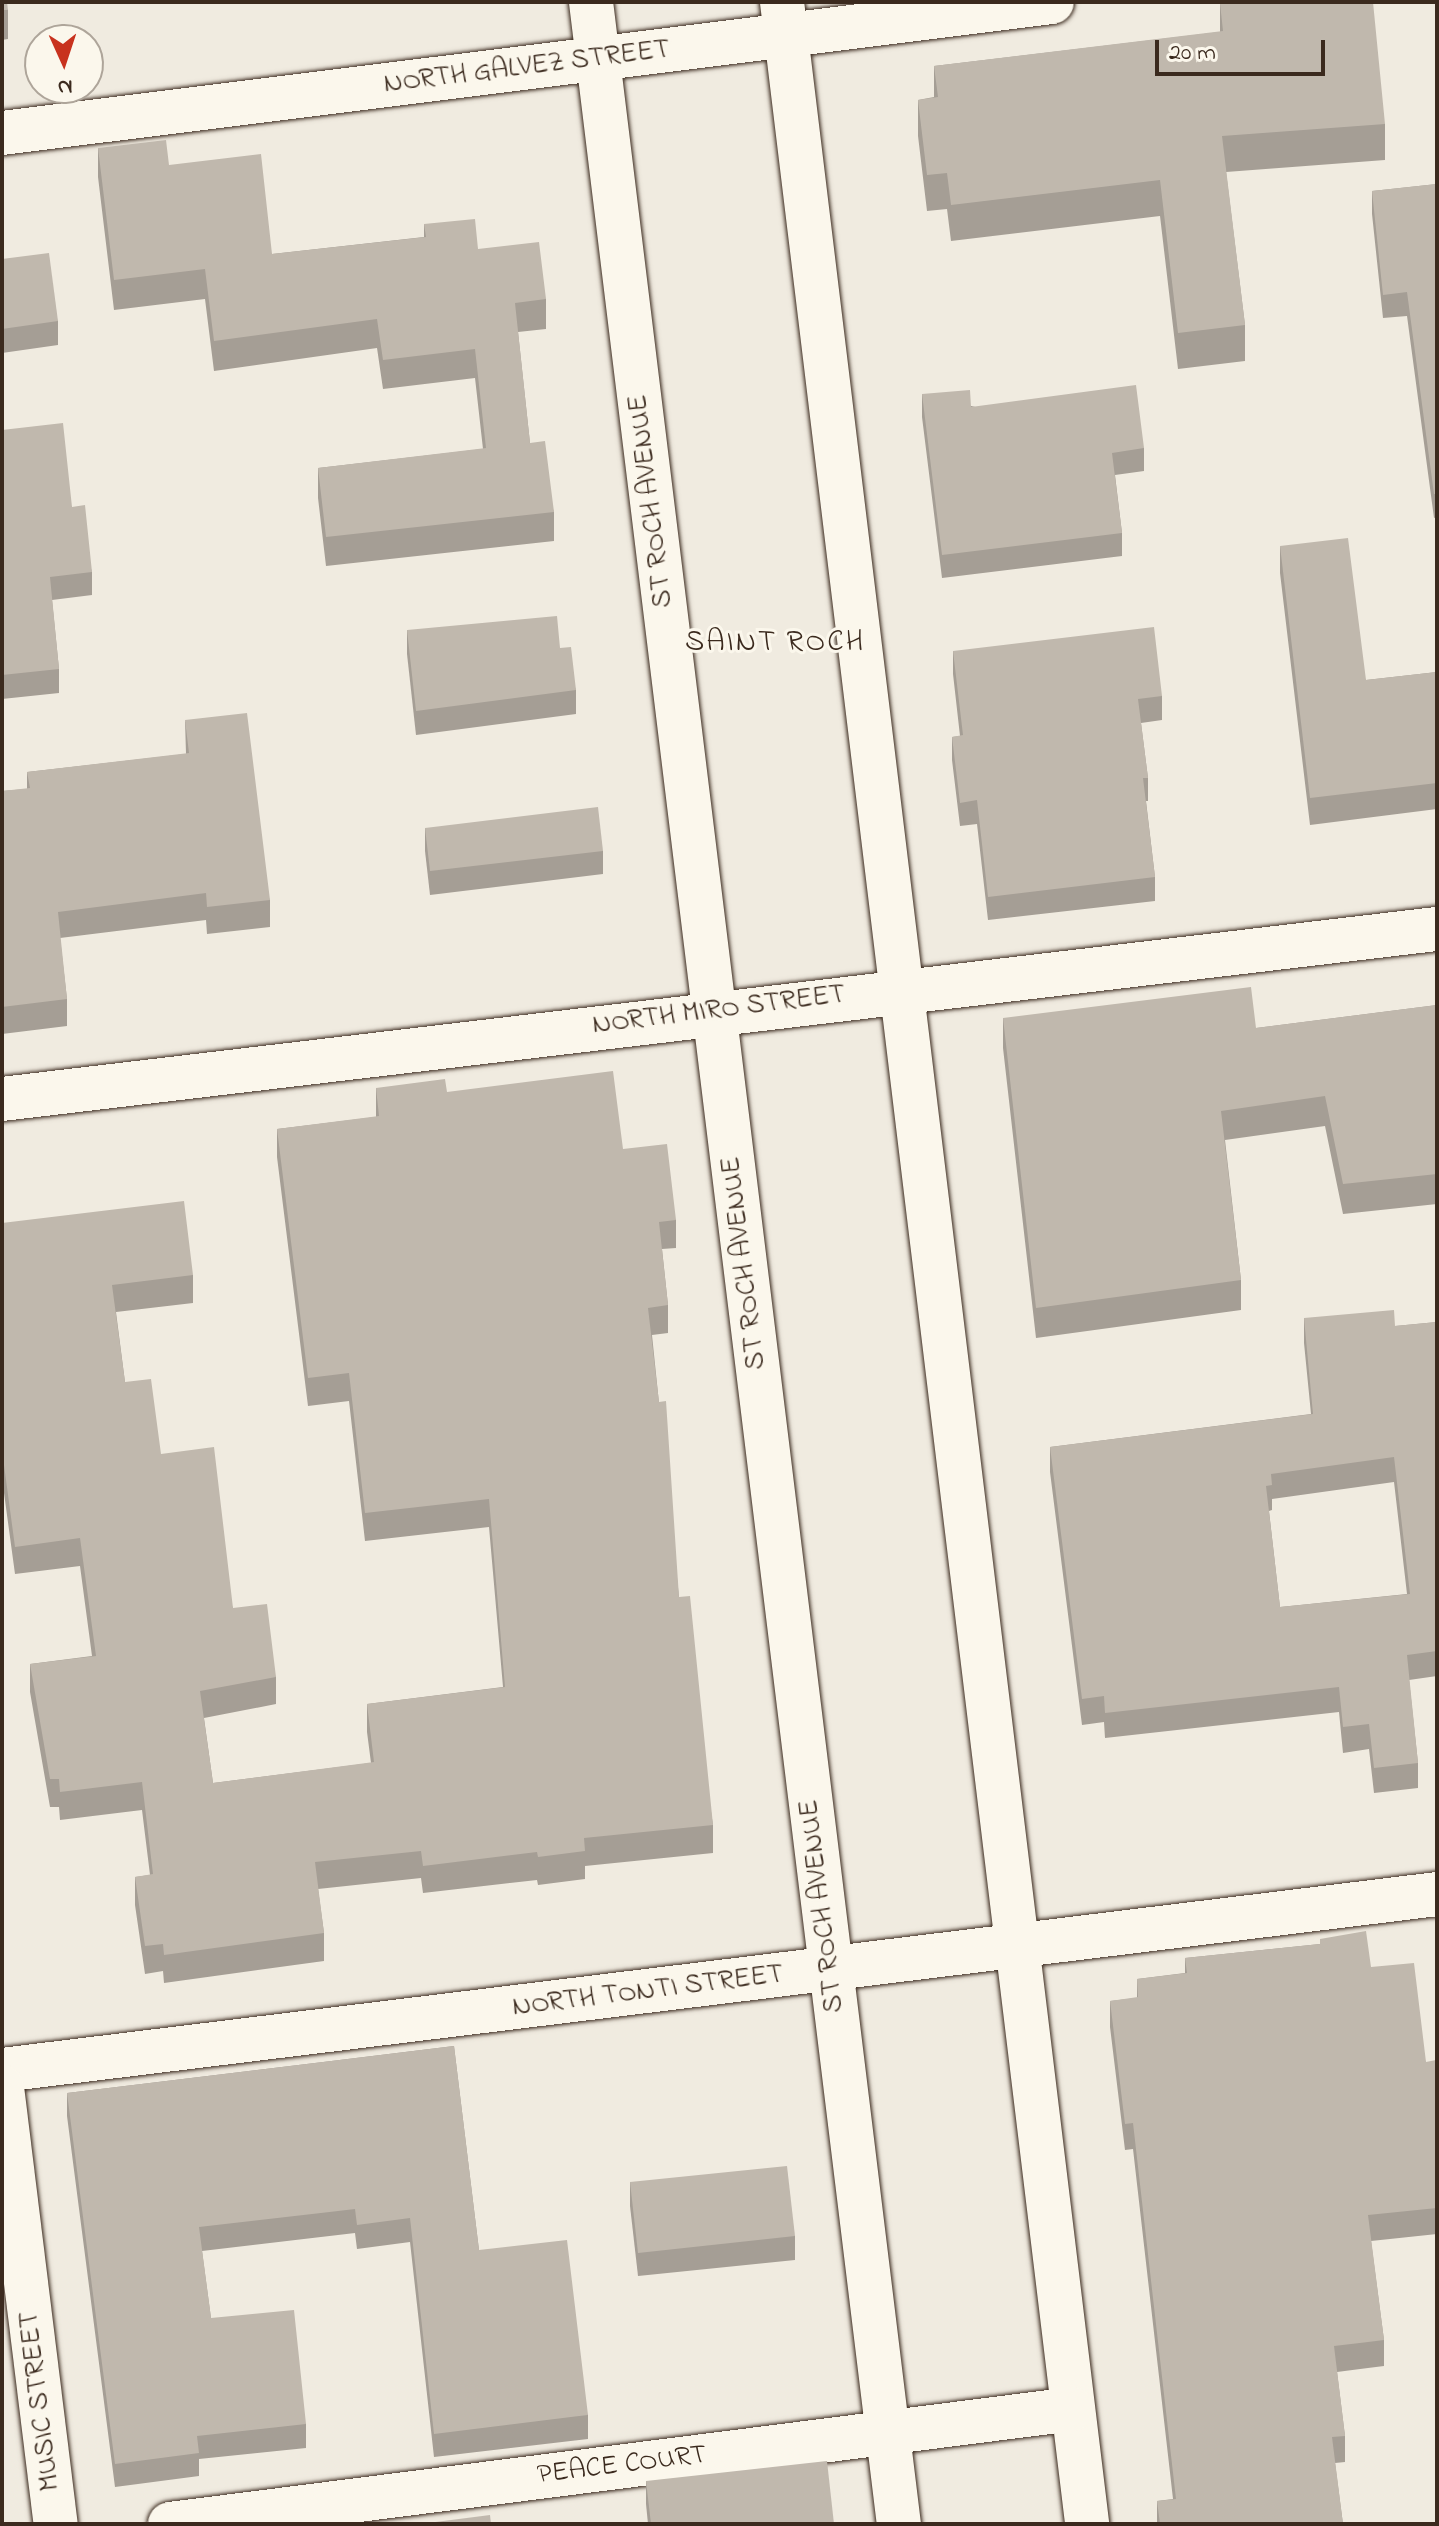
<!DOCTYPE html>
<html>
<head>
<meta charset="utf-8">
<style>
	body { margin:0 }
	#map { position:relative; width:1439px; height:2526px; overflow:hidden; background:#f0ebe0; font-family:"Indie Flower",sans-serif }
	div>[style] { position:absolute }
	.roads { filter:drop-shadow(0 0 2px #3b2a1e) drop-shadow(0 0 2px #3b2a1e) }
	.street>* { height:44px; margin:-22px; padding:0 22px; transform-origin:22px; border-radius:22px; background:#fbf7ec }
	.secondary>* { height:44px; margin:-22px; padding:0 22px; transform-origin:22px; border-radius:22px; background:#fbf7ec }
	.wall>* { inset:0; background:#a59e95 }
	.building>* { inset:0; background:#c0b8ad }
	span { translate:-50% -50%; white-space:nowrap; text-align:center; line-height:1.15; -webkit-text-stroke:6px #fbf7ec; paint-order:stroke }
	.street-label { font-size:28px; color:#3b2a1e }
	.neighbourhood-label { font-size:30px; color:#3b2a1e; letter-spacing:2px }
	.frame { position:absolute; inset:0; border:4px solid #3b2a1e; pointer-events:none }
	.north { position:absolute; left:24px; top:24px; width:80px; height:80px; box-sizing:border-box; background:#fbf7ec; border:2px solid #aea59a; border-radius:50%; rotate:177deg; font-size:22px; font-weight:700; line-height:32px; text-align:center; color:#3b2a1e }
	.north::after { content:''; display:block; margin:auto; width:28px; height:36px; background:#c8321e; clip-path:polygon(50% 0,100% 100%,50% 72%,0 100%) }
	.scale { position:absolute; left:1155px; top:40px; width:170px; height:36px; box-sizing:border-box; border:4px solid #3b2a1e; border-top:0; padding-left:10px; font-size:24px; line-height:28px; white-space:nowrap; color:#3b2a1e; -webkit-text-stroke:6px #fbf7ec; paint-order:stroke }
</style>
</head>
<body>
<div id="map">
	<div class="roads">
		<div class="street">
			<div style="left:591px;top:2px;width:2541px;rotate:83.04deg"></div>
			<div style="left:782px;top:2px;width:2540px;rotate:83.1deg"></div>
			<div style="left:2px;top:2070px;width:1446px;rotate:-6.99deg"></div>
			<div style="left:2px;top:2087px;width:440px;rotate:83deg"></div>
			<div style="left:170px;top:2524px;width:910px;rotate:-7.26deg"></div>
		</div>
		<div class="secondary">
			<div style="left:2px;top:133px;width:1058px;rotate:-7.11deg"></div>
			<div style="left:2px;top:1099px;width:1445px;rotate:-6.76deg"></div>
		</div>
	</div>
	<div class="wall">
		<div style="clip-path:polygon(2px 2px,8px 10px,8px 39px,2px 40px)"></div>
		<div style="clip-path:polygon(1220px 3px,1385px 124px,1385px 160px,1226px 172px,1245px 325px,1245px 361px,1178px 369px,1160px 216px,951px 241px,947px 209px,927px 211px,918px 136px,918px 100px,934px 97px,934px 66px,1220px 32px)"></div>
		<div style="clip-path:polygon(98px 148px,169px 165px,272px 254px,424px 237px,424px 224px,478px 249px,546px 299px,546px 329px,518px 332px,530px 443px,554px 512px,554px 541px,326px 566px,318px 498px,318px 468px,483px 449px,475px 378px,383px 389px,377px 348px,214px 371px,205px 299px,114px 310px,98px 177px)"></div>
		<div style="clip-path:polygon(1437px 184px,1437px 517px,1434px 518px,1407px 316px,1383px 318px,1372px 214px,1372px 191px)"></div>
		<div style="clip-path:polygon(2px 259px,58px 321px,58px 345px,2px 353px)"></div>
		<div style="clip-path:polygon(922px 394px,1144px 448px,1144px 471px,1115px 475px,1122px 533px,1122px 556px,942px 578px,922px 417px)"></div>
		<div style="clip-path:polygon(2px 430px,72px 507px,92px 572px,92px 595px,52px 600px,59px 669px,59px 693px,2px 699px)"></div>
		<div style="clip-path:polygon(1280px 546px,1366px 680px,1437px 672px,1437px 809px,1310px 825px,1280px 573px)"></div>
		<div style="clip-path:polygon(407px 630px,560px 648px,576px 690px,576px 714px,416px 735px,407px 654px)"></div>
		<div style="clip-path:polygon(953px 651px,1162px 696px,1162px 720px,1141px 723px,1148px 778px,1148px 801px,1146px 801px,1155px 877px,1155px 901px,988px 920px,977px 824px,960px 826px,952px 760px,952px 737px,960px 736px,953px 674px)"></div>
		<div style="clip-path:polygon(185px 720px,270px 900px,270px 927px,207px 934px,206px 920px,60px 938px,67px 999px,67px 1026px,2px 1034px,2px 791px,27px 789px,27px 772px,186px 754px)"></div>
		<div style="clip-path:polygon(425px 828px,603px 851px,603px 874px,430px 895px,425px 851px)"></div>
		<div style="clip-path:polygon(1437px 1005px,1437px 1204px,1343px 1214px,1325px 1126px,1225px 1140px,1241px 1280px,1241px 1310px,1036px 1338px,1003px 1048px,1003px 1018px,1256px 1028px)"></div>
		<div style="clip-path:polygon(376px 1088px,447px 1092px,623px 1149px,676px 1220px,676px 1248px,662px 1249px,668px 1305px,668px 1333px,652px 1335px,679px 1597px,713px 1825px,713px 1853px,585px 1866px,585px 1879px,538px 1885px,537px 1880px,423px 1893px,421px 1878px,318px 1889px,324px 1933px,324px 1961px,164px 1983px,163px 1971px,145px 1974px,135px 1905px,135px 1877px,150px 1875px,142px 1810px,60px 1820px,59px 1807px,50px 1807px,30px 1692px,30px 1664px,92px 1656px,80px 1566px,15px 1574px,4px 1493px,2px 1493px,2px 1223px,193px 1275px,193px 1303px,116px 1312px,125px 1382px,233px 1608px,276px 1677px,276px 1704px,204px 1718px,213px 1783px,371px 1763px,367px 1732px,367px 1704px,503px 1687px,489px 1527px,365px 1541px,349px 1401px,308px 1406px,277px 1157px,277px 1129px,376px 1117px)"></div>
		<div style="clip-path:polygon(evenodd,1304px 1318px,1395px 1326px,1437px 1322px,1437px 1676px,1409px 1680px,1418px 1763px,1418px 1788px,1374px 1793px,1369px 1749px,1343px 1753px,1339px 1712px,1105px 1738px,1104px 1722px,1082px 1725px,1050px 1472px,1050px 1447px,1311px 1414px,1304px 1343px,1304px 1318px,1394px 1482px,1407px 1594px,1280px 1607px,1269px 1511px,1272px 1510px,1272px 1499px,1394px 1482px)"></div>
		<div style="clip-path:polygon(1320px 1939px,1371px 1967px,1426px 2062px,1437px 2065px,1437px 2234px,1371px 2241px,1384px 2340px,1384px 2366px,1337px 2372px,1345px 2436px,1345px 2462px,1335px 2463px,1343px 2524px,1157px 2524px,1157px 2501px,1173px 2499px,1133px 2149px,1125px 2150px,1110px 2027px,1110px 2001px,1137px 1998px,1137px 1979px,1185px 1973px,1185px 1958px,1320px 1944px)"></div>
		<div style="clip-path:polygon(454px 2046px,479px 2250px,588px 2415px,588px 2439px,434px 2457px,410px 2242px,357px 2249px,355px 2233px,202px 2251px,211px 2318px,306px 2424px,306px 2448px,199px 2459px,199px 2476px,115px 2487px,67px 2116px,67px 2093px)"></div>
		<div style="clip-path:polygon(630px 2182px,795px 2236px,795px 2260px,638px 2276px,630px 2206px)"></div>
		<div style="clip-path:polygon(646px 2481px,834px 2524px,648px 2524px,646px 2504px)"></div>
	</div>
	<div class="building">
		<div style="clip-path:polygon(2px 2px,7px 2px,8px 10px,2px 10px)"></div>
		<div style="clip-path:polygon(1225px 2px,1373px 2px,1385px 124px,1222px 136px,1245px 325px,1178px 333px,1160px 180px,951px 205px,947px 173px,927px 175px,918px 100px,938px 97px,934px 66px,1223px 31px,1220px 3px)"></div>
		<div style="clip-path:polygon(166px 140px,169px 165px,261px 154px,272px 254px,426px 237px,424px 224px,475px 219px,478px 249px,539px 242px,546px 299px,515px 303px,530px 443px,545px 441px,554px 512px,326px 537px,318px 468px,486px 448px,475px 349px,383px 360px,377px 319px,214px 341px,205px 269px,114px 280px,98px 148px)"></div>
		<div style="clip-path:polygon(1437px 184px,1437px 494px,1434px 494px,1407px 292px,1383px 295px,1372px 191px)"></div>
		<div style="clip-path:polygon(49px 253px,58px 321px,2px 329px,2px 259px)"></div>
		<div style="clip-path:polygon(1136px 385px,1144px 448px,1112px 453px,1122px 533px,942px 555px,922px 394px,970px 390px,971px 407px)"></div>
		<div style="clip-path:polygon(63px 423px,72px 507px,85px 505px,92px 572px,50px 577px,59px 669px,2px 675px,2px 430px)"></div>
		<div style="clip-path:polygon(1348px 538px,1366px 680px,1437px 672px,1437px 783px,1310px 798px,1280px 546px)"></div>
		<div style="clip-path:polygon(557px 616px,560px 648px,571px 647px,576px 690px,416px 711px,407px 630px)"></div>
		<div style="clip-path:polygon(1154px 627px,1162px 696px,1138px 699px,1148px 778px,1143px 778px,1155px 877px,988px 897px,977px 800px,960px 803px,952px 737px,963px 735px,953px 651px)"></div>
		<div style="clip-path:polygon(247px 713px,270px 900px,207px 907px,206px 893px,58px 912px,67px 999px,2px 1007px,2px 791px,30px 788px,27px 772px,189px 753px,185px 720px)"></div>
		<div style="clip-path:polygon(598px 807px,603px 851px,430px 871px,425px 828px)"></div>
		<div style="clip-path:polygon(1251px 987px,1256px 1028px,1437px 1005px,1437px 1174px,1343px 1184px,1325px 1096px,1221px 1111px,1241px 1280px,1036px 1308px,1003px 1018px)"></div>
		<div style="clip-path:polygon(613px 1071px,623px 1149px,667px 1144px,676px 1220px,659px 1222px,668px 1305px,648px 1308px,659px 1402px,666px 1401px,679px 1597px,690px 1596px,713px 1825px,584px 1838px,585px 1851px,538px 1857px,537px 1852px,423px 1866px,421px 1851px,315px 1862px,324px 1933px,164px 1955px,163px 1944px,145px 1946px,135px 1877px,153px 1874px,142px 1782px,60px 1792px,59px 1779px,50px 1779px,30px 1664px,96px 1656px,80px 1538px,15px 1547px,4px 1465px,2px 1465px,2px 1223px,184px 1201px,193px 1275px,112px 1285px,125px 1382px,151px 1379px,161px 1454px,214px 1447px,233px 1608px,267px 1604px,276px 1677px,200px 1691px,213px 1783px,374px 1762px,367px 1704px,505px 1687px,489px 1499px,365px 1513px,349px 1373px,308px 1378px,277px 1129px,379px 1116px,376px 1088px,445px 1079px,447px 1092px)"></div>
		<div style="clip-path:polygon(evenodd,1394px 1310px,1395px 1326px,1437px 1322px,1437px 1651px,1407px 1655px,1418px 1763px,1374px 1768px,1369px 1724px,1343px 1727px,1339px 1687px,1105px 1713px,1104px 1696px,1082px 1699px,1050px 1447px,1313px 1414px,1304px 1318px,1394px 1310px,1394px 1457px,1410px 1594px,1280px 1607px,1266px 1486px,1272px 1485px,1271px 1474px,1394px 1457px)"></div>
		<div style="clip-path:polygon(1366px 1931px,1371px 1967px,1414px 1963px,1426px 2062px,1436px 2060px,1437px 2065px,1437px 2208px,1368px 2215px,1384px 2340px,1334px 2346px,1345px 2436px,1332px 2437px,1343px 2524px,1160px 2524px,1157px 2501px,1176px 2499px,1133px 2123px,1125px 2124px,1110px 2001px,1138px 1997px,1137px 1979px,1187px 1973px,1185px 1958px,1320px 1944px,1320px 1939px)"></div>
		<div style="clip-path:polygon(454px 2046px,479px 2250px,567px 2240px,588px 2415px,434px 2434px,410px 2218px,357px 2225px,355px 2209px,199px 2227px,211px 2318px,294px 2310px,306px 2424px,197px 2436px,199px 2453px,115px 2464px,67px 2093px)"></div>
		<div style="clip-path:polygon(787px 2166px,795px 2236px,638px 2253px,630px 2182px)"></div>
		<div style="clip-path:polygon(827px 2461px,834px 2524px,651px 2524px,646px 2481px)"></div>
		<div style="clip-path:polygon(490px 2515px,491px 2524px,420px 2524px)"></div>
	</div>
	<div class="street-label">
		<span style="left:527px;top:68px;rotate:-7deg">NORTH GALVEZ STREET</span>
		<span style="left:652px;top:501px;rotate:-97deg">ST ROCH AVENUE</span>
		<span style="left:719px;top:1011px;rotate:-7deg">NORTH MIRO STREET</span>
		<span style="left:745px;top:1263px;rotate:-97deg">ST ROCH AVENUE</span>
		<span style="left:823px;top:1906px;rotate:-97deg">ST ROCH AVENUE</span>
		<span style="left:648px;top:1992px;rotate:-7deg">NORTH TONTI STREET</span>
		<span style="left:41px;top:2401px;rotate:-97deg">MUSIC STREET</span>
		<span style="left:622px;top:2466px;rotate:-7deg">PEACE COURT</span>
	</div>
	<div class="neighbourhood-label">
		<span style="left:775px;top:643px">SAINT ROCH</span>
	</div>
	<div class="frame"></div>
	<div class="north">N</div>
	<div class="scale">20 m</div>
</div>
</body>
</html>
